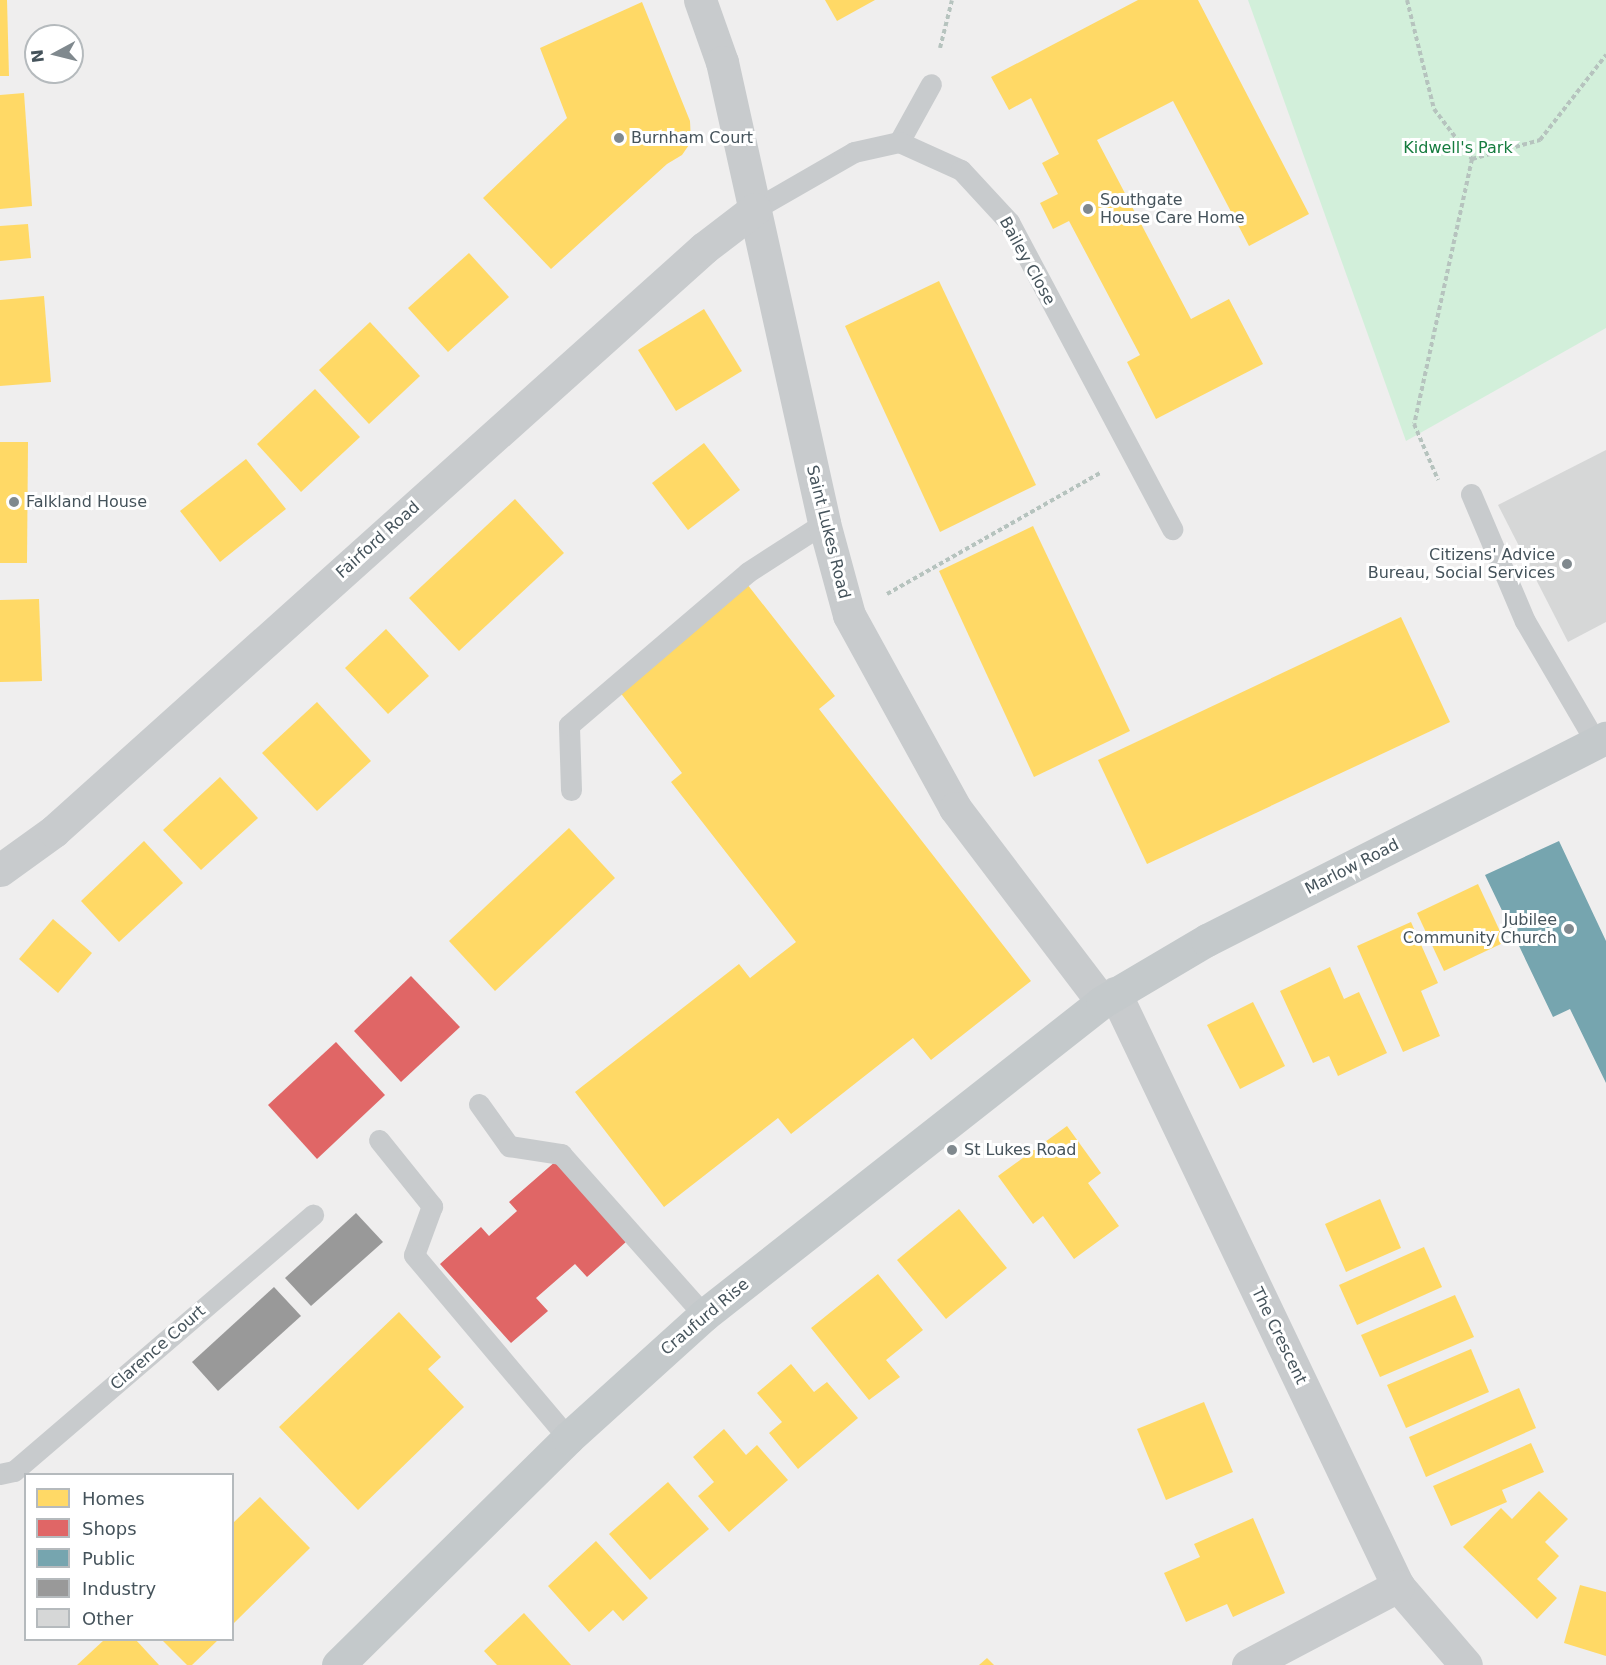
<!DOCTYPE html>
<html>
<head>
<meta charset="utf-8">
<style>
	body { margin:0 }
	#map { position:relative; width:1606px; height:1665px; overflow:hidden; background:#efeeee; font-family:"DejaVu Sans",sans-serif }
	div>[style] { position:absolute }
	.green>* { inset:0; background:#d2efda }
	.homes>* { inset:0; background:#ffd966 }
	.shops>* { inset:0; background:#e06666 }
	.public>* { inset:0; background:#76a5af }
	.industry>* { inset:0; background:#999 }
	.building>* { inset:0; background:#d6d7d7 }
	.path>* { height:4px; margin-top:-2px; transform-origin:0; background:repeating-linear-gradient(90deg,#b6c3be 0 4.5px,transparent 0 7.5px) }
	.service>* { height:21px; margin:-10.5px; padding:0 10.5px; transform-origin:10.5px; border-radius:10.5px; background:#c8cbcd }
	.minor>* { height:33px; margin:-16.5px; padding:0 16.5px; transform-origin:16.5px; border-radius:16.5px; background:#c8cbcd }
	.primary>* { height:33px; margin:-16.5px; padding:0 16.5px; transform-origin:16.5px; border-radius:16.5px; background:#c4c9cb }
	.dots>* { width:16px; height:16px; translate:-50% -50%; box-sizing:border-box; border:3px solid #fff; border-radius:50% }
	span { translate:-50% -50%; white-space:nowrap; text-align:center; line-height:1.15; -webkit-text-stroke:6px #fff; paint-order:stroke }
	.poi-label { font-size:16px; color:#45535b }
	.left { translate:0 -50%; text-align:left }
	.right { translate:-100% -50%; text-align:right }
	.park-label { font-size:16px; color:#167c3f }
	.street-label { font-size:16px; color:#45535b }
	.legend { position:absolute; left:24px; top:1473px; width:210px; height:168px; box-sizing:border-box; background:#fff; border:2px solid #b5babd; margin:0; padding:8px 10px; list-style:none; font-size:18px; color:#45535b }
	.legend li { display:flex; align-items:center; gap:12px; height:30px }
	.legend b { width:30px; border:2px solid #b5babd }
	.north { position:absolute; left:24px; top:24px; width:60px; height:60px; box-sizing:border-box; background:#fff; border:2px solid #b5babd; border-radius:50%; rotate:263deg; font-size:16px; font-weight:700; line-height:24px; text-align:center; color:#45535b }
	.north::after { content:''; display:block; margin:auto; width:21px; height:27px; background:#80898e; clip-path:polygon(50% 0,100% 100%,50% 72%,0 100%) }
</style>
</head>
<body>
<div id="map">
	<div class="green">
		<div style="clip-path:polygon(1248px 0,1606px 0,1606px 328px,1406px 441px)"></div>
	</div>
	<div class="homes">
		<div style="clip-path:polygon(0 0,7px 0,9px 76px,0 76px)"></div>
		<div style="clip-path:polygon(825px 0,875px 0,837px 21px)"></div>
		<div style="clip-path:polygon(1138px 0,1198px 0,1309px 214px,1249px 246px,1173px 101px,1097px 140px,1191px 319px,1229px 299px,1263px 364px,1156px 419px,1127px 362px,1140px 355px,1069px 221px,1053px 229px,1040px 203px,1058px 194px,1042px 163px,1059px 154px,1031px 98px,1009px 110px,991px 77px)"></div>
		<div style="clip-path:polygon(642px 2px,690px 121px,691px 142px,682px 155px,667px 164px,551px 269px,483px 198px,567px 118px,540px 48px)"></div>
		<div style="clip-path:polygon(24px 93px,32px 206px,0 209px,0 95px)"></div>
		<div style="clip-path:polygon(28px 224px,31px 258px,0 261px,0 226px)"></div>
		<div style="clip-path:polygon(469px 253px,509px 297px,448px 352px,408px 308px)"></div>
		<div style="clip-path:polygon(939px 281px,1036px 485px,940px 532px,845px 326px)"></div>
		<div style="clip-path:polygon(44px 296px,51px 382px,0 386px,0 300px)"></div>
		<div style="clip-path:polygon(704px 309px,742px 371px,676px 411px,638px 350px)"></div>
		<div style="clip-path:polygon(370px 322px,420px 376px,369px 424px,319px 370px)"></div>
		<div style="clip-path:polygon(315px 389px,360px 437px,301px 492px,257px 444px)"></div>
		<div style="clip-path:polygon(0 442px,28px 442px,27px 563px,0 563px)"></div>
		<div style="clip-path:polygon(704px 443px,740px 490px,688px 530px,652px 483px)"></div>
		<div style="clip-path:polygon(246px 459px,286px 509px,220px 562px,180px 511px)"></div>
		<div style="clip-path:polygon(515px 499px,564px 553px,459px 651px,409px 598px)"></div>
		<div style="clip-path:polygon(1033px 526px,1130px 731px,1034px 777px,939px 571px)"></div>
		<div style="clip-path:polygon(747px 584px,835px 696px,819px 709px,1031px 981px,931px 1060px,913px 1038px,791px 1134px,778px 1118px,664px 1207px,575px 1092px,739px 964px,750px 978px,796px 942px,671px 782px,682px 773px,616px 687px)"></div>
		<div style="clip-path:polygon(39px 599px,42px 681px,0 682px,0 600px)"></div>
		<div style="clip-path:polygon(1401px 617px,1450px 722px,1147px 864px,1098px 760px)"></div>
		<div style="clip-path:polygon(386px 629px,429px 676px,388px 714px,345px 668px)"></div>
		<div style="clip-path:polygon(317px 702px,371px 761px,317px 811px,262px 753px)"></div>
		<div style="clip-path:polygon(220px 777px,258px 818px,201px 870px,163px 830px)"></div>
		<div style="clip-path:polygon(569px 828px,615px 878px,495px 991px,449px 941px)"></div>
		<div style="clip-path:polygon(144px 841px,183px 883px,119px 942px,81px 901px)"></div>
		<div style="clip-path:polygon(1478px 884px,1505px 942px,1444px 971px,1417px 913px)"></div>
		<div style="clip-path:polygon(53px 919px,92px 953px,58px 993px,19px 959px)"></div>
		<div style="clip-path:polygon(1411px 922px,1438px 983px,1421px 991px,1440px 1036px,1403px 1052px,1357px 946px)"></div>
		<div style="clip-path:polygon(1330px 967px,1344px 999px,1359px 992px,1387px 1053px,1338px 1076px,1329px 1056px,1313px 1063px,1280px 991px)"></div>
		<div style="clip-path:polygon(1253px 1002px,1285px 1066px,1240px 1089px,1207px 1025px)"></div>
		<div style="clip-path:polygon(1067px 1126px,1101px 1173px,1088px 1183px,1119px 1226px,1074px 1259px,1043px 1216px,1033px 1224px,998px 1176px)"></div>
		<div style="clip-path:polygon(1380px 1199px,1401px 1248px,1346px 1272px,1325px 1224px)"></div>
		<div style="clip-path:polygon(959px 1209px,1007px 1268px,946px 1319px,897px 1260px)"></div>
		<div style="clip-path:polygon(1424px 1247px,1442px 1287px,1357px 1325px,1339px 1285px)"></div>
		<div style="clip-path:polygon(878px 1274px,923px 1330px,886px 1360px,900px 1377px,869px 1400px,811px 1328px)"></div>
		<div style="clip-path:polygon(1455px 1295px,1474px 1337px,1380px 1377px,1361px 1335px)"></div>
		<div style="clip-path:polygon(399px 1312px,441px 1357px,428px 1369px,464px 1407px,358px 1510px,279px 1427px)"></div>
		<div style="clip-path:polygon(1471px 1349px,1489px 1392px,1406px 1428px,1387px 1385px)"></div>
		<div style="clip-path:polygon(791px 1364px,814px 1392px,827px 1382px,858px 1418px,798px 1469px,769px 1433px,782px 1422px,757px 1393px)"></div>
		<div style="clip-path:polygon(1519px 1388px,1536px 1428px,1426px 1477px,1409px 1437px)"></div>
		<div style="clip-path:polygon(1204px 1402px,1233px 1472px,1166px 1500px,1137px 1429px)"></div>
		<div style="clip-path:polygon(724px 1429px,746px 1455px,757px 1445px,788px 1480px,729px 1532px,698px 1496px,714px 1482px,693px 1457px)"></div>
		<div style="clip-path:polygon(1531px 1443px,1544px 1472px,1502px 1490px,1507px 1502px,1451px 1526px,1433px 1486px)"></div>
		<div style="clip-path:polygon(668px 1482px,709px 1529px,650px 1580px,609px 1534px)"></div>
		<div style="clip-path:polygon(1539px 1491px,1568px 1519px,1545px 1542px,1559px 1556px,1537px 1579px,1557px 1598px,1537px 1619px,1463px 1547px,1501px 1508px,1512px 1519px)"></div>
		<div style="clip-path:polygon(260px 1497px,310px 1548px,232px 1625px,232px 1524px)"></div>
		<div style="clip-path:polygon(1253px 1518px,1285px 1593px,1233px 1617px,1227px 1604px,1186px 1622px,1164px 1573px,1200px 1557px,1194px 1544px)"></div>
		<div style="clip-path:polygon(596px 1541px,648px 1598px,623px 1621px,613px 1610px,589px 1632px,548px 1586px)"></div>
		<div style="clip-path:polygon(1580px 1585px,1606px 1592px,1606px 1656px,1564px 1643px)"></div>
		<div style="clip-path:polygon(524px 1613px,571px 1665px,497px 1665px,484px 1651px)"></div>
		<div style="clip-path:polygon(104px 1640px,136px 1640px,159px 1665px,77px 1665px)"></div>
		<div style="clip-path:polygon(162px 1640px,218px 1640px,192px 1665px,187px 1665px)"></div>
		<div style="clip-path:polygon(987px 1658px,994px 1665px,979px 1665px)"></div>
	</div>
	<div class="shops">
		<div style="clip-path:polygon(411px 976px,460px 1027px,401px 1082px,354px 1031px)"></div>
		<div style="clip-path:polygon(336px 1042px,385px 1095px,317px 1159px,268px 1105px)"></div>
		<div style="clip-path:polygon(556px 1161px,627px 1241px,587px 1277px,575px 1264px,536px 1298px,548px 1311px,511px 1343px,440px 1264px,481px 1227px,489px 1236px,517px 1211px,509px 1202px)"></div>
	</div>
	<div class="public">
		<div style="clip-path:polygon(1559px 841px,1606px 941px,1606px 1083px,1570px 1009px,1553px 1017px,1485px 875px)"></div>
	</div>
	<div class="industry">
		<div style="clip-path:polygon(356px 1213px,383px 1242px,311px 1306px,285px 1278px)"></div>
		<div style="clip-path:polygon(274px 1287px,301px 1316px,218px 1391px,192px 1362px)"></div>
	</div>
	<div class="building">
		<div style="clip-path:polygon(1606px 450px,1606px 622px,1568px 642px,1498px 505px)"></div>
	</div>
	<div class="path">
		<div style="left:1407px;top:0;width:112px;rotate:76.1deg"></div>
		<div style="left:1434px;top:109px;width:63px;rotate:52.8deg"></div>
		<div style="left:1472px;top:159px;width:271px;rotate:102.3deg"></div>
		<div style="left:1414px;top:424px;width:61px;rotate:66.8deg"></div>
		<div style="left:940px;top:48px;width:49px;rotate:-76deg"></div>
		<div style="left:1472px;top:159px;width:71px;rotate:-15.6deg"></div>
		<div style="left:1540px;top:140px;width:108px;rotate:-52.2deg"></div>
		<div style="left:887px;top:594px;width:247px;rotate:-29.6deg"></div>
	</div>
	<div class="service">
		<div style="left:899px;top:142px;width:66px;rotate:-61.1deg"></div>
		<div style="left:755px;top:209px;width:114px;rotate:-29.9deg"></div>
		<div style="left:854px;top:152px;width:46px;rotate:-12.5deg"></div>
		<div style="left:899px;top:142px;width:68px;rotate:24.3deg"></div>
		<div style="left:961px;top:170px;width:71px;rotate:47.3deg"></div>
		<div style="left:1009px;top:222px;width:348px;rotate:62deg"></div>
		<div style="left:1471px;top:494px;width:138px;rotate:67deg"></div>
		<div style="left:1525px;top:621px;width:143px;rotate:59.7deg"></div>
		<div style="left:571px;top:790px;width:65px;rotate:-91.8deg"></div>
		<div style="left:569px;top:725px;width:235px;rotate:-40.5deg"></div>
		<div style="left:748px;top:572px;width:90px;rotate:-32.8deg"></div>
		<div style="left:479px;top:1104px;width:52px;rotate:54.5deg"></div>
		<div style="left:509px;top:1146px;width:53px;rotate:8.7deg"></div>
		<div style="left:561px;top:1154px;width:215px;rotate:48.4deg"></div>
		<div style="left:379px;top:1140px;width:85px;rotate:51.2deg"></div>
		<div style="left:432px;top:1206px;width:52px;rotate:110.2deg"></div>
		<div style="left:414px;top:1255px;width:239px;rotate:49.9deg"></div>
		<div style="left:0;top:1474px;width:14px;rotate:-12deg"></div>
		<div style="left:14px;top:1471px;width:394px;rotate:-40.6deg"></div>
	</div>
	<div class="minor">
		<div style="left:700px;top:0;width:66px;rotate:70.5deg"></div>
		<div style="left:722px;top:62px;width:472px;rotate:77.5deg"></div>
		<div style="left:824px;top:523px;width:95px;rotate:74.8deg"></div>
		<div style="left:849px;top:615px;width:220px;rotate:61.2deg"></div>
		<div style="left:955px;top:808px;width:243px;rotate:52.8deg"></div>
		<div style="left:0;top:870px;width:67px;rotate:-35.8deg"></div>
		<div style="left:54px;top:831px;width:873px;rotate:-41.89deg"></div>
		<div style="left:704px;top:248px;width:64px;rotate:-37.4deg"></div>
		<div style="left:1115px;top:993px;width:657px;rotate:64.49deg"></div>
		<div style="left:1398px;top:1586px;width:104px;rotate:49.3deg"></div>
		<div style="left:1248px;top:1665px;width:170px;rotate:-27.8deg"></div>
	</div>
	<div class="primary">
		<div style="left:338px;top:1665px;width:323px;rotate:-44.6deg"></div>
		<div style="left:568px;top:1438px;width:183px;rotate:-42.1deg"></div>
		<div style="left:704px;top:1315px;width:506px;rotate:-38.18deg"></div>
		<div style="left:1102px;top:1002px;width:122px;rotate:-30.6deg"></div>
		<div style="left:1207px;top:940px;width:447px;rotate:-26.9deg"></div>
	</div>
	<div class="dots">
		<div style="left:619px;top:138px;background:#80898e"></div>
		<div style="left:1088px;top:209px;background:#80898e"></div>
		<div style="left:14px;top:502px;background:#80898e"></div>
		<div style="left:1567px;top:564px;background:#80898e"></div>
		<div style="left:1569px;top:929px;background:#80898e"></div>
		<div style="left:952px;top:1150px;background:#80898e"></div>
	</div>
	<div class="poi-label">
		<span class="left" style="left:631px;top:138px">Burnham Court</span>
		<span class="left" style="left:1100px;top:209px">Southgate<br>House Care Home</span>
		<span class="left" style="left:26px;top:502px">Falkland House</span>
		<span class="right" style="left:1555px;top:564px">Citizens' Advice<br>Bureau, Social Services</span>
		<span class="right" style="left:1557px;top:929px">Jubilee<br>Community Church</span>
		<span class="left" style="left:964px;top:1150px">St Lukes Road</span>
	</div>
	<div class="park-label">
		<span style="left:1458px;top:148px">Kidwell's Park</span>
	</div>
	<div class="street-label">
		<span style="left:1027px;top:261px;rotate:61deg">Bailey Close</span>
		<span style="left:828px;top:532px;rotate:76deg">Saint Lukes Road</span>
		<span style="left:378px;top:540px;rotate:-42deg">Fairford Road</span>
		<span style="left:1352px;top:867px;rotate:-27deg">Marlow Road</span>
		<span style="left:705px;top:1317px;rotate:-40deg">Craufurd Rise</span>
		<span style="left:1279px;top:1336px;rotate:64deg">The Crescent</span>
		<span style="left:158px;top:1348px;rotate:-41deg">Clarence Court</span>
	</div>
	<ul class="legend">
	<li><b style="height:16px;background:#ffd966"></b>Homes</li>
	<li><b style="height:16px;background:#e06666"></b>Shops</li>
	<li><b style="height:16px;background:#76a5af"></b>Public</li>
	<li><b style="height:16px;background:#999"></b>Industry</li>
	<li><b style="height:16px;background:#d6d7d7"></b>Other</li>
	</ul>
	<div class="north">N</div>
</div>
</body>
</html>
